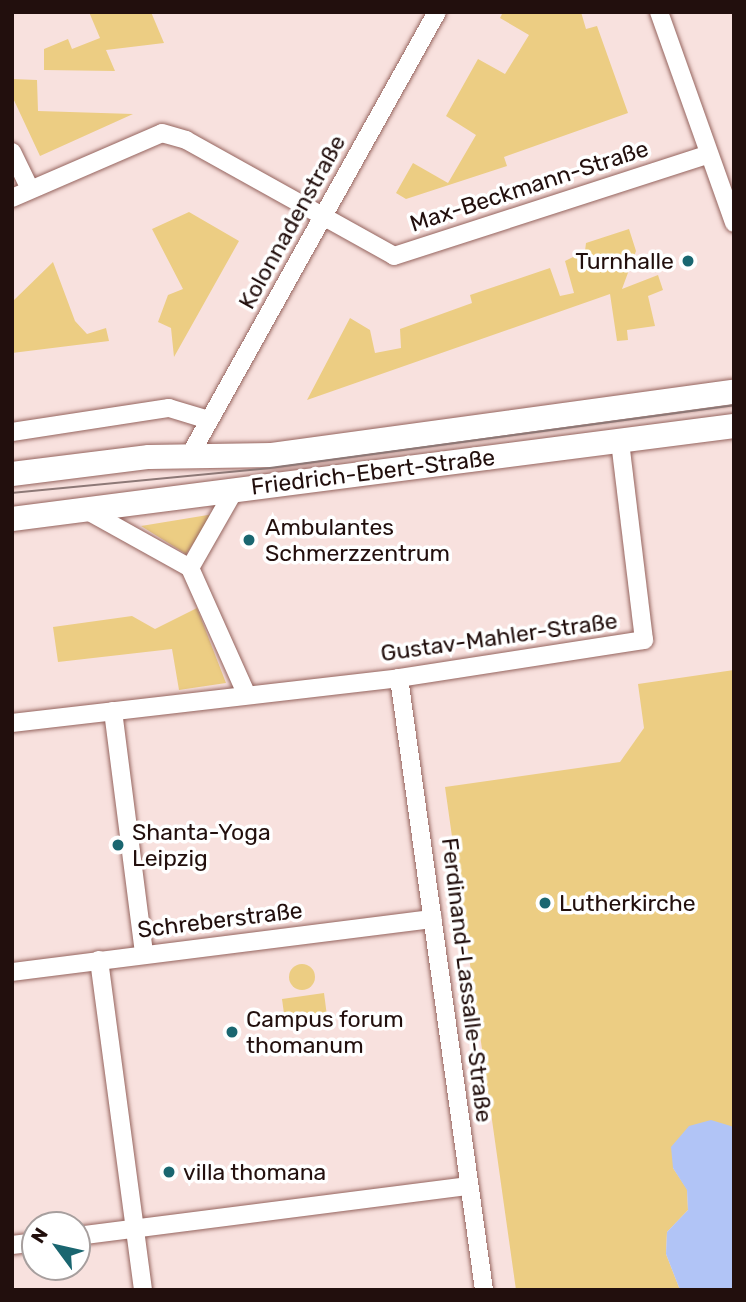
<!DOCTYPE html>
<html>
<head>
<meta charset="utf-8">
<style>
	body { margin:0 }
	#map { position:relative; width:746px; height:1302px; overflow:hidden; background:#f8e1de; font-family:Rubik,sans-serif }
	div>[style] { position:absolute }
	.green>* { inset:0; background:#eccd83 }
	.round { border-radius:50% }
	.water>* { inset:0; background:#b1c4f6 }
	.roads { filter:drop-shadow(0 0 2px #95645e) drop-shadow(0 0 2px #95645e) }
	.street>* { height:18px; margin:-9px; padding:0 9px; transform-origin:9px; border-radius:9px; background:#fff }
	.secondary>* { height:24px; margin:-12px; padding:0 12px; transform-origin:12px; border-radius:12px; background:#fff }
	.tram>* { height:2px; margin:-1px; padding:0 1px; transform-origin:1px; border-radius:1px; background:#8d7876 }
	.dots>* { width:19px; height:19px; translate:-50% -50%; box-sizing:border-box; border:4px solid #fff; border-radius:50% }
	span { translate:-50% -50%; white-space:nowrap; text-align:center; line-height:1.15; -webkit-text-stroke:7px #fff; paint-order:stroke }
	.street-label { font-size:23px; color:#220f0d }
	.poi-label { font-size:23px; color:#220f0d }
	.right { translate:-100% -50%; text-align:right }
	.left { translate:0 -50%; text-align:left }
	.frame { position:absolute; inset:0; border:14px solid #220f0d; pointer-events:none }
	.north { position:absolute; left:21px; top:1211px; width:70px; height:70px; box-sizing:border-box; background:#fff; border:2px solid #a79f9e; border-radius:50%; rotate:303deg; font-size:19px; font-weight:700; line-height:28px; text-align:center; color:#220f0d }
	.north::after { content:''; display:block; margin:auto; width:24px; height:32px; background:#1a6670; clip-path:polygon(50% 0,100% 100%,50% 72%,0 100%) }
</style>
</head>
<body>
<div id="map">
	<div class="green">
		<div style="clip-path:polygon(89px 12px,151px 12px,164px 43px,106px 50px,115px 71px,44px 70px,44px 49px,68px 39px,72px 49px,100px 38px)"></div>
		<div style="clip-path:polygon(503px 12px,581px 12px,586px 29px,597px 26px,628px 113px,504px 157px,507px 166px,406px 199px,396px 193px,413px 163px,448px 183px,476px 135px,446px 116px,478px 59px,505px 74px,529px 35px,500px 18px)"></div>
		<div style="clip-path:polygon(12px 79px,37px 80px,38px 111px,133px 114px,40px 156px,12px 96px)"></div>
		<div style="clip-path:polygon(189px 212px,239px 241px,174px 357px,171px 328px,158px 322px,168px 295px,183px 289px,152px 229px)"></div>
		<div style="clip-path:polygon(629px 229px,636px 251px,622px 289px,658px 275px,663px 290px,648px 296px,655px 326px,627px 330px,628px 340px,617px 341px,610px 294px,307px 400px,350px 318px,370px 330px,375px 353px,401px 348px,400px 329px,472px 303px,470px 295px,550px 268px,560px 296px,574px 293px,565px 261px,585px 251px,586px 243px)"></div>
		<div style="clip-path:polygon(53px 262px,75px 321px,87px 334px,106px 328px,109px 341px,12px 353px,12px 302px)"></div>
		<div style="clip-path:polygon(214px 514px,186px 554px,141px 526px)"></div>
		<div style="clip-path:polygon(197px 608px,226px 683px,179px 690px,172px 649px,58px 662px,53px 627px,132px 616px,155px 629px)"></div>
		<div style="clip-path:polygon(734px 670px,734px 1127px,673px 1168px,687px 1189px,688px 1210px,667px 1232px,666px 1254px,680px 1290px,516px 1290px,445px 787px,620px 762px,644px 728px,638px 684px)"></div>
		<div class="round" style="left:289px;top:964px;width:26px;height:26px"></div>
		<div style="clip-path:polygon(324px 993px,327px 1016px,285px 1021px,282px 999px)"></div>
	</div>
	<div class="water">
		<div style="clip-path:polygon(711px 1120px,734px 1127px,734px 1290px,680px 1290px,666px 1254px,667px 1232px,688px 1210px,687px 1190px,673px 1168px,671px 1147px,689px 1126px)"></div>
	</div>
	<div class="roads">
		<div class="street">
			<div style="left:659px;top:12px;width:224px;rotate:70.4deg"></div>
			<div style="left:12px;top:152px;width:41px;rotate:64.1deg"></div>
			<div style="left:12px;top:198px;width:163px;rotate:-23.4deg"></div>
			<div style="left:162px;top:133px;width:25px;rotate:16deg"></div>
			<div style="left:186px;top:140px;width:238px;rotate:29.1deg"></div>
			<div style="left:394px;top:256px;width:328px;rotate:-17.9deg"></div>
			<div style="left:12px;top:432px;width:159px;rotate:-8.7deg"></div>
			<div style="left:169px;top:408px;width:42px;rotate:16.7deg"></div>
			<div style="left:190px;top:455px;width:507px;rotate:-60.86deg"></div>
			<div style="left:86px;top:510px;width:119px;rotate:29.1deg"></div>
			<div style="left:190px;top:568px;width:135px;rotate:65.9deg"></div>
			<div style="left:190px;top:568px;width:91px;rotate:-60.3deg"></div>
			<div style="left:399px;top:678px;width:618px;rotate:82.09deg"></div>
			<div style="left:113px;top:711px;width:245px;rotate:82.7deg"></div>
			<div style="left:12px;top:723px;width:390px;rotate:-6.6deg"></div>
			<div style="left:399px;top:678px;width:248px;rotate:-8.8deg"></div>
			<div style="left:644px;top:640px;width:199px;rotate:-96.9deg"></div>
			<div style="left:99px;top:960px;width:333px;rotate:82.4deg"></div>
			<div style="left:12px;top:972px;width:424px;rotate:-7.2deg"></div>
			<div style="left:77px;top:1236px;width:395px;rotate:-7.3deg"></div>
			<div style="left:12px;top:1245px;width:23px;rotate:-7deg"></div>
		</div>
		<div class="secondary">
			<div style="left:12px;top:474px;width:138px;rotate:-7.1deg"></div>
			<div style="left:149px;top:457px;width:123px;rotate:-0.9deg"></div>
			<div style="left:272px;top:455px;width:466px;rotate:-7.8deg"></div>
			<div style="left:12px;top:519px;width:728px;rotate:-7.34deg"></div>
		</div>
	</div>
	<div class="tram">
		<div style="left:12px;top:493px;width:259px;rotate:-5.5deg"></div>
		<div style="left:270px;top:468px;width:468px;rotate:-7.7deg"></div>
	</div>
	<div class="dots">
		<div style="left:688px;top:261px;background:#1a6670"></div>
		<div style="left:249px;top:540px;background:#1a6670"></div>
		<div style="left:118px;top:845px;background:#1a6670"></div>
		<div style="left:545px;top:903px;background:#1a6670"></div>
		<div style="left:232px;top:1032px;background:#1a6670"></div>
		<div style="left:169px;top:1172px;background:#1a6670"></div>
	</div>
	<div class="street-label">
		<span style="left:529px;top:186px;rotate:-18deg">Max-Beckmann-Straße</span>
		<span style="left:292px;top:222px;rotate:-61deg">Kolonnadenstraße</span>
		<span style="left:373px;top:472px;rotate:-7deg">Friedrich-Ebert-Straße</span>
		<span style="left:499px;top:637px;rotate:-8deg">Gustav-Mahler-Straße</span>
		<span style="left:220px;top:920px;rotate:-7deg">Schreberstraße</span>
		<span style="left:467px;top:980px;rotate:83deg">Ferdinand-Lassalle-Straße</span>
	</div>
	<div class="poi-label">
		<span class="right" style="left:674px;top:261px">Turnhalle</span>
		<span class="left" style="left:265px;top:540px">Ambulantes<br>Schmerzzentrum</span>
		<span class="left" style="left:132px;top:845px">Shanta-Yoga<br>Leipzig</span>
		<span class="left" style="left:559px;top:903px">Lutherkirche</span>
		<span class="left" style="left:246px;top:1032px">Campus forum<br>thomanum</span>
		<span class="left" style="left:183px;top:1172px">villa thomana</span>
	</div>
	<div class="frame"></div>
	<div class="north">N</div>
</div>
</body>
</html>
